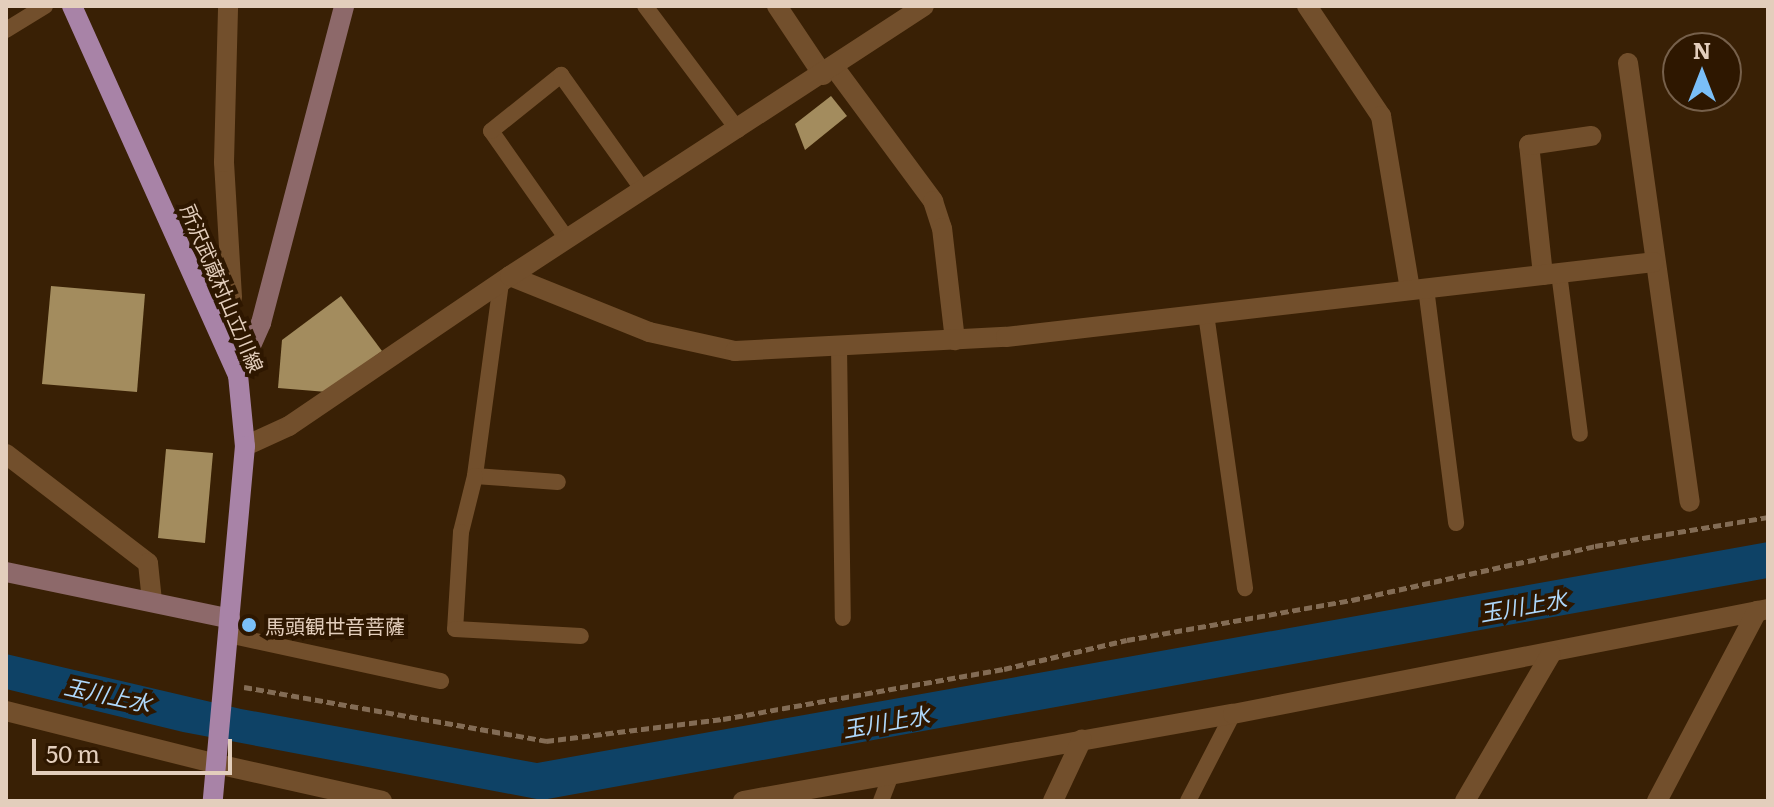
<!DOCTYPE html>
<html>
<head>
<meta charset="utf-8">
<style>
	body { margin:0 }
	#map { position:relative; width:1774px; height:807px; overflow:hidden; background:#392005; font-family:Literata,"Noto Sans JP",serif }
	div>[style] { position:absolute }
	.water>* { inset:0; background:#0e4266 }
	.building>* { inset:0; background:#a38c5e }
	.path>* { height:5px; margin-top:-2.5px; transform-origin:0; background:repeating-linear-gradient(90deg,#836c55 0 8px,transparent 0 12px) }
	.lane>* { height:16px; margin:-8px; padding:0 8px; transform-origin:8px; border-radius:8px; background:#724f2c }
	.street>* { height:20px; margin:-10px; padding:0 10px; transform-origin:10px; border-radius:10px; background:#724f2c }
	.secondary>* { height:20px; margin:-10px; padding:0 10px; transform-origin:10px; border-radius:10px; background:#8d696a }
	.primary>* { height:20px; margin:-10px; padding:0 10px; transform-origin:10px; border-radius:10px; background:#a883a7 }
	.dots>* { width:22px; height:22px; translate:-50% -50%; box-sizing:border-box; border:4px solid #2e1700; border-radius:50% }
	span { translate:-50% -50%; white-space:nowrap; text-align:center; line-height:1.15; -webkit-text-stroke:8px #2e1700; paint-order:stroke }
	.street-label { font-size:20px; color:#e3cebc }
	.poi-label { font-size:20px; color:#e3cebc }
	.left { translate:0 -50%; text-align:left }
	.water-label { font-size:22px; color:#aed8fb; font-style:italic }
	.frame { position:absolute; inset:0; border:8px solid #e3cebc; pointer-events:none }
	.north { position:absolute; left:1662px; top:32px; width:80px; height:80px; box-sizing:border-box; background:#2e1700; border:2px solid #76604b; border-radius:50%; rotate:0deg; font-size:22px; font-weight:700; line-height:32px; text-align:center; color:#e3cebc }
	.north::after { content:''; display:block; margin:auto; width:28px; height:36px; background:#7abff8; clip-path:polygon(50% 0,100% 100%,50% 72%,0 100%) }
	.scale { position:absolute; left:32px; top:739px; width:200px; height:36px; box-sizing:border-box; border:4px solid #e3cebc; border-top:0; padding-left:10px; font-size:24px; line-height:28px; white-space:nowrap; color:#e3cebc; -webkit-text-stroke:6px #2e1700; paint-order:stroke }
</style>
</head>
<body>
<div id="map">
	<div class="water">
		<div style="clip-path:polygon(1768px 542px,1768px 578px,542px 800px,183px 732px,6px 689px,6px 654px,241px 709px,537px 763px)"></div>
	</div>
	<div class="building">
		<div style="clip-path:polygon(831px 96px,847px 116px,805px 150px,795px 124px)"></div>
		<div style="clip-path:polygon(51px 286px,145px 294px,137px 392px,42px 384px)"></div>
		<div style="clip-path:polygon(341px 296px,382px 351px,327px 392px,278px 388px,282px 340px)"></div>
		<div style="clip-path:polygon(166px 449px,213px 453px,205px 543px,158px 538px)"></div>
	</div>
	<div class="path">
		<div style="left:244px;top:687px;width:307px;rotate:10.1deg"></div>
		<div style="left:546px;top:741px;width:178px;rotate:-7.1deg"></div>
		<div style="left:723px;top:719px;width:285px;rotate:-10.1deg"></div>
		<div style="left:1004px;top:669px;width:126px;rotate:-13.3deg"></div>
		<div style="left:1127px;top:640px;width:229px;rotate:-10.1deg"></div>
		<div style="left:1352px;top:600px;width:249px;rotate:-12.5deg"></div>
		<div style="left:1595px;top:546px;width:175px;rotate:-9.5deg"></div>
	</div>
	<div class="lane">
		<div style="left:645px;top:6px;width:155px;rotate:53.1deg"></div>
		<div style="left:6px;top:30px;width:46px;rotate:-31.6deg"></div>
		<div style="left:567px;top:239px;width:132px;rotate:-125.1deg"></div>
		<div style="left:491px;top:131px;width:90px;rotate:-38.7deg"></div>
		<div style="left:561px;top:75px;width:141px;rotate:54.5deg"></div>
		<div style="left:1559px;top:273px;width:162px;rotate:82.6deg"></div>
		<div style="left:501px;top:283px;width:195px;rotate:97.7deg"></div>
		<div style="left:475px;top:476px;width:83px;rotate:4.1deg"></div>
		<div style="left:1426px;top:288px;width:237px;rotate:82.7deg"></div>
		<div style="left:1206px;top:314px;width:277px;rotate:81.9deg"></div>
		<div style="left:839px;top:346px;width:272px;rotate:89.2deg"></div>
		<div style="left:475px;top:476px;width:58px;rotate:104deg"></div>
		<div style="left:461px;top:532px;width:97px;rotate:93.5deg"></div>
		<div style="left:455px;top:629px;width:126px;rotate:3.2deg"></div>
		<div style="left:228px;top:635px;width:218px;rotate:12.2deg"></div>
		<div style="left:881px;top:801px;width:30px;rotate:-69deg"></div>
		<div style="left:1188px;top:801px;width:98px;rotate:-62.7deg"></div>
	</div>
	<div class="street">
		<div style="left:777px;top:6px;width:83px;rotate:56.3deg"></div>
		<div style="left:1307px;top:6px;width:133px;rotate:56.1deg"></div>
		<div style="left:1381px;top:116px;width:176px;rotate:80.5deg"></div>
		<div style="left:1628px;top:63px;width:443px;rotate:82deg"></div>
		<div style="left:834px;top:67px;width:167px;rotate:53.5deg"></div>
		<div style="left:933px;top:201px;width:28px;rotate:72deg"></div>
		<div style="left:942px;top:228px;width:113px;rotate:83.4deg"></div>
		<div style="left:1543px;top:275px;width:131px;rotate:-96.1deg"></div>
		<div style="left:1529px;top:145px;width:63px;rotate:-8.3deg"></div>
		<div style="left:510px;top:276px;width:150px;rotate:21.9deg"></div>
		<div style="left:649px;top:332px;width:88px;rotate:12.5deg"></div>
		<div style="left:735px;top:351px;width:271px;rotate:-3deg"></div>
		<div style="left:1006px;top:337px;width:652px;rotate:-6.6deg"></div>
		<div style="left:215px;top:321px;width:29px;rotate:-55deg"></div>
		<div style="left:232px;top:297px;width:135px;rotate:-93.4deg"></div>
		<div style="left:224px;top:162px;width:156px;rotate:-88.5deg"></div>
		<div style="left:245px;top:446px;width:48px;rotate:-24.4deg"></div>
		<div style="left:289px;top:426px;width:267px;rotate:-34.2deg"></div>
		<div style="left:510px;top:276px;width:494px;rotate:-33.1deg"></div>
		<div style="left:6px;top:454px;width:179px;rotate:37.5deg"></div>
		<div style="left:148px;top:563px;width:39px;rotate:84deg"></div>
		<div style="left:6px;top:711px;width:218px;rotate:14.1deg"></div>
		<div style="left:217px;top:764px;width:169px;rotate:12.6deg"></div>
		<div style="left:743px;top:801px;width:498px;rotate:-10.1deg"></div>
		<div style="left:1233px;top:714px;width:545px;rotate:-11.1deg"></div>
		<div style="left:1053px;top:801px;width:68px;rotate:-64.9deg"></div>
		<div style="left:1465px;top:801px;width:170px;rotate:-59.7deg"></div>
		<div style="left:1657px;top:801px;width:215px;rotate:-62.2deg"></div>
	</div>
	<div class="secondary">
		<div style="left:238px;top:375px;width:57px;rotate:-66.1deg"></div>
		<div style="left:261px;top:323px;width:328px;rotate:-75.3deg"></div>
		<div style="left:6px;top:572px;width:229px;rotate:11.8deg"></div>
	</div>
	<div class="primary">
		<div style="left:72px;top:6px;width:405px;rotate:65.8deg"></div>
		<div style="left:238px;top:375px;width:71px;rotate:84.4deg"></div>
		<div style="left:245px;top:446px;width:356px;rotate:95.2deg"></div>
	</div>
	<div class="dots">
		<div style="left:249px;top:625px;background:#7abff8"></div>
	</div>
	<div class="street-label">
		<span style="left:223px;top:288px;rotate:67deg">所沢武蔵村山立川線</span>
	</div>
	<div class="poi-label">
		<span class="left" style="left:265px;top:625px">馬頭観世音菩薩</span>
	</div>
	<div class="water-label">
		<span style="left:1523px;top:605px;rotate:-10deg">玉川上水</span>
		<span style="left:108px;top:694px;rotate:12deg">玉川上水</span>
		<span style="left:886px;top:721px;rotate:-10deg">玉川上水</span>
	</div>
	<div class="frame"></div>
	<div class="north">N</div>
	<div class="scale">50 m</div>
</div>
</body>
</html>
